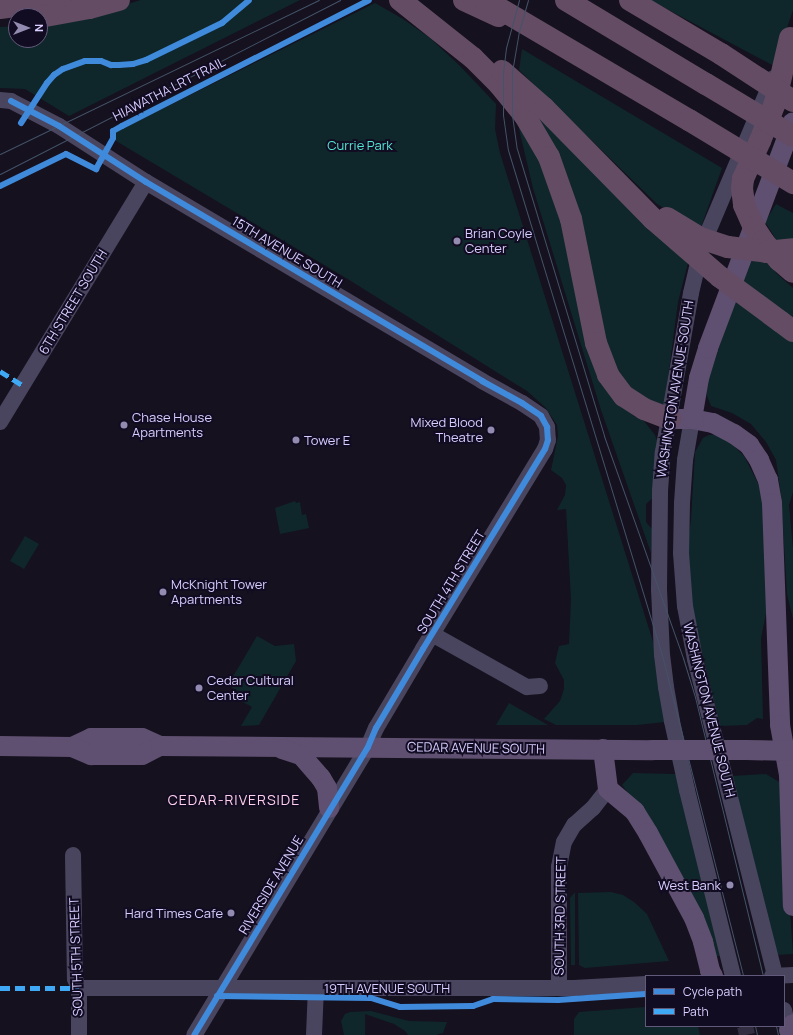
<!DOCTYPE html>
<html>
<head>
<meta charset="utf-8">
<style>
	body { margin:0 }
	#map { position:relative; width:793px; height:1035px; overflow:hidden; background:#15111e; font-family:Manrope,sans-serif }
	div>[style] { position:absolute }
	.green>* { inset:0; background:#0f272b }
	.minor-tunnel>* { height:16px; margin-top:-8px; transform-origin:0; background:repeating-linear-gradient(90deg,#322d40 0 16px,transparent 0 24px) }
	.minor>* { height:16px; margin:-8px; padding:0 8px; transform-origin:8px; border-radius:8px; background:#4a455f }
	.major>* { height:20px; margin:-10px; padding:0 10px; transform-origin:10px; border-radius:10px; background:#5f4f70 }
	.highway>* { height:22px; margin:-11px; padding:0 11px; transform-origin:11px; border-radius:11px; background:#644c65 }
	.tram>* { height:1px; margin:-0.5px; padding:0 0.5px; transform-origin:0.5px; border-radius:0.5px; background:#435369 }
	.minor-bridge>* { height:16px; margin:-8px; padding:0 8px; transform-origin:8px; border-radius:8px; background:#4a455f }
	.major-bridge>* { height:20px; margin:-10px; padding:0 10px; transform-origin:10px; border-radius:10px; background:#5f4f70 }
	.highway-bridge>* { height:22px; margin:-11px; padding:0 11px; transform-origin:11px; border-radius:11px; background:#644c65 }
	.quiet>* { height:5px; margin-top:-2.5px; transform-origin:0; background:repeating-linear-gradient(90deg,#3fa9f5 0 10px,transparent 0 15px) }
	.cycleway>* { height:6px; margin:-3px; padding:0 3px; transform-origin:3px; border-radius:3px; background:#408adc }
	.dots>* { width:11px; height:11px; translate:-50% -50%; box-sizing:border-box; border:2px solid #120c23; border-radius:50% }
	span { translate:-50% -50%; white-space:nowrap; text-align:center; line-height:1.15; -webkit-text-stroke:4px #120c23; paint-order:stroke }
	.street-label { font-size:13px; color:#d9ceff }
	.park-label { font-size:13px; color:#50e8d4 }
	.poi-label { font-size:13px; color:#d9ceff }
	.left { translate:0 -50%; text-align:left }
	.right { translate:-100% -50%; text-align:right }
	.neighbourhood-label { font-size:14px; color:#ffd0e8; letter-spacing:1px }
	.legend { position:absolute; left:645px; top:975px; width:140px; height:52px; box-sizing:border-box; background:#120c23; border:1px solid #625a7b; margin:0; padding:5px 7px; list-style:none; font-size:12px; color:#d9ceff }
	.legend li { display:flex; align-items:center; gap:8px; height:20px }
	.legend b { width:20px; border:1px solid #625a7b }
	.north { position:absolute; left:8px; top:8px; width:40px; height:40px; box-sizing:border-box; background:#120c23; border:1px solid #625a7b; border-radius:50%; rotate:90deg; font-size:11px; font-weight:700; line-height:16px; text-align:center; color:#d9ceff }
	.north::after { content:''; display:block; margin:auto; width:14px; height:18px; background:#948cb0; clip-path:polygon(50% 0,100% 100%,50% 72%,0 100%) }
</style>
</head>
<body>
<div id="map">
	<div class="green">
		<div style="clip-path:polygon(141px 0,300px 0,69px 116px,25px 89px,0 88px,0 27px,16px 26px,16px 40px,40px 40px,40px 23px,108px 10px)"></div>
		<div style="clip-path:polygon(650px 0,793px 0,793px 10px,774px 66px)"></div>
		<div style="clip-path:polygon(375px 3px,403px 19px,430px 38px,460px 66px,496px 104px,495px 129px,500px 153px,655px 648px,665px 722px,637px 725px,556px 725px,544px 719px,560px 701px,564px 689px,564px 680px,555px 663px,559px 646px,569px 644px,571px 599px,566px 509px,557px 510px,565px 495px,566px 485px,562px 478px,551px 470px,558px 436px,557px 425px,545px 407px,527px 391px,346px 278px,116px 141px,116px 132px)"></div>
		<div style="clip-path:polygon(522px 49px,722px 168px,700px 230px,657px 204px,519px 70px)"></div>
		<div style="clip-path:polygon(535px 110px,689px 259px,678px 302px,664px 408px,647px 404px,616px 373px)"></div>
		<div style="clip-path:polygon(519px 118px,552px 178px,600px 383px,614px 400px,634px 416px,644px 421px,655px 435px,658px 443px,654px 497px,646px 504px,646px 522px,652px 529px,651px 553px,601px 410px,533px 188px,519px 129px)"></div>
		<div style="clip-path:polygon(776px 204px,793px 213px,793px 242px,779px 244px,765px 222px)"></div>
		<div style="clip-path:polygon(769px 260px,776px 273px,793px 288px,793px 319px,741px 282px,749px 261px)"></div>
		<div style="clip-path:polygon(734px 301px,793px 341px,793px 492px,789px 505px,793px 549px,793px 619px,787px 594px,781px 495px,776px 460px,766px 442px,751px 424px,732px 413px,711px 406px,707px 396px,706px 388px)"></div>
		<div style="clip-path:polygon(709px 435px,716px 435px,733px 445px,744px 456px,760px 487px,763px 504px,768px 604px,761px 638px,763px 719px,757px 718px,747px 725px,720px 726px,694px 619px,686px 551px,691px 520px,695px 452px,703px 438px)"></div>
		<div style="clip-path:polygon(295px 501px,296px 503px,300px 502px,302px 515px,306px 514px,309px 528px,280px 534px,275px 508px)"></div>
		<div style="clip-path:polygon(25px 536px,39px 544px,24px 569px,10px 561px)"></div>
		<div style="clip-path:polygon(257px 636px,275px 646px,294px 644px,296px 661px,259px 725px,241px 726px,252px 707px,236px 698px,239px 692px,228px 685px)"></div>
		<div style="clip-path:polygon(509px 703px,548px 725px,496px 725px)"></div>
		<div style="clip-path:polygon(633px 773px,676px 774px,720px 956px,710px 957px,638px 806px,622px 785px)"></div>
		<div style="clip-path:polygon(766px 774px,781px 783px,793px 954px,776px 955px,732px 776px)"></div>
		<div style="clip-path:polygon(575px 892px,575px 965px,571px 965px,570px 898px)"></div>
		<div style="clip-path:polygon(611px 892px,623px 895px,634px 902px,647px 914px,669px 961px,585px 968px,579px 965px,578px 893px)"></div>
		<div style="clip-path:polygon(646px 1007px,646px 1026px,698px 1026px,700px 1035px,574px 1035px,574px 1019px,579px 1012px)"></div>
		<div style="clip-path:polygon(371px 1011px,409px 1021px,447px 1022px,443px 1033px,436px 1035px,408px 1035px,405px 1031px,394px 1024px,365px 1014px,365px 1035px,344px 1035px,341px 1021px,345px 1014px,350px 1012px)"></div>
	</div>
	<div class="minor-tunnel">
		<div style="left:745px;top:1026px;width:9px;rotate:77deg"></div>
	</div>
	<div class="minor">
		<div style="left:0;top:100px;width:11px;rotate:5deg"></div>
		<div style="left:11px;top:101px;width:54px;rotate:27.5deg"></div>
		<div style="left:59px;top:126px;width:103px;rotate:32.8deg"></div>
		<div style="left:146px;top:182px;width:391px;rotate:30.6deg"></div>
		<div style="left:482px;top:381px;width:46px;rotate:28.8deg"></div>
		<div style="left:522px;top:403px;width:23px;rotate:34deg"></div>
		<div style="left:541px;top:416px;width:13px;rotate:61deg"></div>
		<div style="left:547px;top:427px;width:13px;rotate:86deg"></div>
		<div style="left:548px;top:440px;width:9px;rotate:108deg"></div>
		<div style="left:545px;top:449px;width:234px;rotate:121.4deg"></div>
		<div style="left:423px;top:649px;width:92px;rotate:120.7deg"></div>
		<div style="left:376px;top:728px;width:21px;rotate:113deg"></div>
		<div style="left:368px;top:747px;width:336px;rotate:121.1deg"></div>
		<div style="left:692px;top:419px;width:42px;rotate:99.7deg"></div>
		<div style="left:685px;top:460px;width:43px;rotate:94deg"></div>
		<div style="left:682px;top:503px;width:50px;rotate:91.1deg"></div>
		<div style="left:681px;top:553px;width:53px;rotate:85.7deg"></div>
		<div style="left:685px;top:606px;width:54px;rotate:79.3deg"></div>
		<div style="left:695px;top:659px;width:327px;rotate:75.8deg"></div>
		<div style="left:0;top:422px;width:281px;rotate:-58.7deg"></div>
		<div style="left:432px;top:634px;width:109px;rotate:29.2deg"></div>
		<div style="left:527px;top:687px;width:13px;rotate:-4deg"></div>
		<div style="left:73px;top:855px;width:124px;rotate:89.1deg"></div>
		<div style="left:75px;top:979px;width:10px;rotate:66deg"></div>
		<div style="left:79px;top:988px;width:47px;rotate:90deg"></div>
		<div style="left:733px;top:976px;width:192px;rotate:-103.9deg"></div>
		<div style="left:687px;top:790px;width:71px;rotate:-102.3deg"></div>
		<div style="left:672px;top:721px;width:35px;rotate:-100deg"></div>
		<div style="left:666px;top:687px;width:32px;rotate:-97deg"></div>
		<div style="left:662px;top:655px;width:65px;rotate:-92.6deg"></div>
		<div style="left:659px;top:590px;width:99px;rotate:-89.4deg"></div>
		<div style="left:660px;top:491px;width:39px;rotate:-86deg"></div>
		<div style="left:663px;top:452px;width:161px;rotate:-80deg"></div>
		<div style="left:691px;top:293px;width:48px;rotate:-76.8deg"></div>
		<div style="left:702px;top:246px;width:182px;rotate:-67.1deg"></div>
		<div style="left:79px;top:988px;width:495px"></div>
		<div style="left:574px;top:988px;width:72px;rotate:-3.2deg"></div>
		<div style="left:559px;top:988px;width:121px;rotate:-90deg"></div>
		<div style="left:559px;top:867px;width:25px;rotate:-79deg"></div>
		<div style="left:564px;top:842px;width:20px;rotate:-60deg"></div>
		<div style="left:574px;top:825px;width:25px;rotate:-42deg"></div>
		<div style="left:593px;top:808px;width:24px;rotate:-52deg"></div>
		<div style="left:784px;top:1010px;width:26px;rotate:77deg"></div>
		<div style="left:314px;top:1035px;width:47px;rotate:-87.6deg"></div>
	</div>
	<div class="major">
		<div style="left:670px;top:419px;width:22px"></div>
		<div style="left:692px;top:419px;width:21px;rotate:11deg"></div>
		<div style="left:713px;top:423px;width:24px;rotate:28deg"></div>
		<div style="left:734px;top:434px;width:19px;rotate:36deg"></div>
		<div style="left:749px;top:445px;width:18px;rotate:56deg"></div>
		<div style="left:759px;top:460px;width:22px;rotate:66deg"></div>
		<div style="left:768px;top:480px;width:23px;rotate:80deg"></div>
		<div style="left:772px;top:503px;width:222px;rotate:87.9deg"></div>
		<div style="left:780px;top:725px;width:51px;rotate:79.8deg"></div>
		<div style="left:789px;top:775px;width:131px;rotate:88.3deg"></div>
		<div style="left:692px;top:419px;width:42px;rotate:-80.3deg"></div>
		<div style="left:699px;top:378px;width:31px;rotate:-73deg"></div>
		<div style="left:708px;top:348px;width:241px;rotate:-69.4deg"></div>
		<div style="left:0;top:746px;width:72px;rotate:0.8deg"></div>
		<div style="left:72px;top:747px;width:21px;rotate:-25deg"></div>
		<div style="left:91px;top:738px;width:51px"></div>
		<div style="left:142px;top:738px;width:20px;rotate:24deg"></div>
		<div style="left:72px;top:747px;width:21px;rotate:23deg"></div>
		<div style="left:91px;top:755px;width:51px"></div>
		<div style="left:142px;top:755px;width:20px;rotate:-27deg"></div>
		<div style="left:160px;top:746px;width:492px;rotate:0.5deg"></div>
		<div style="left:282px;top:749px;width:20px;rotate:18deg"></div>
		<div style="left:301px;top:755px;width:30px;rotate:49deg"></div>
		<div style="left:321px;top:778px;width:12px;rotate:59deg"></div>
		<div style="left:327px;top:788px;width:20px;rotate:84deg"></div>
		<div style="left:603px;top:749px;width:40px;rotate:82.9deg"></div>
		<div style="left:608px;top:789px;width:35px;rotate:40deg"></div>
		<div style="left:635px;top:812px;width:25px;rotate:58deg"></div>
		<div style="left:648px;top:833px;width:97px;rotate:61.6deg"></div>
		<div style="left:694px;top:918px;width:26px;rotate:69deg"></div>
		<div style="left:703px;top:942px;width:30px;rotate:76deg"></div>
		<div style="left:710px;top:971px;width:6px;rotate:59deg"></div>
		<div style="left:746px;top:750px;width:47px;rotate:1.2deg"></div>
		<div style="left:789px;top:1030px;width:7px;rotate:-56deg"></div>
	</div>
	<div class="highway">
		<div style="left:400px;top:0;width:93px;rotate:38.5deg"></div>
		<div style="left:473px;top:58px;width:37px;rotate:45deg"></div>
		<div style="left:499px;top:84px;width:41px;rotate:50.9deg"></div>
		<div style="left:525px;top:116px;width:48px;rotate:59.7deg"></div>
		<div style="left:549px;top:157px;width:66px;rotate:70.5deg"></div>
		<div style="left:571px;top:219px;width:126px;rotate:78.6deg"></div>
		<div style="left:596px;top:343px;width:34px;rotate:69deg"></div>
		<div style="left:608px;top:375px;width:26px;rotate:53deg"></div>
		<div style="left:624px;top:396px;width:24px;rotate:33deg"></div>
		<div style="left:644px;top:409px;width:28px;rotate:21deg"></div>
		<div style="left:464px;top:0;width:38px;rotate:25deg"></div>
		<div style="left:485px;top:0;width:237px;rotate:30.5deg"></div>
		<div style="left:566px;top:0;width:163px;rotate:31deg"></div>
		<div style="left:630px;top:0;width:106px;rotate:30.7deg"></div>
		<div style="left:0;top:8px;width:61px;rotate:-7.6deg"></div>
		<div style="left:40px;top:17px;width:50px;rotate:-10.4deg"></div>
		<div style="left:89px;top:8px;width:31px;rotate:-15deg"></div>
		<div style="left:790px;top:38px;width:67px;rotate:103deg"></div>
		<div style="left:775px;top:103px;width:41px;rotate:111.5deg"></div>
		<div style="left:760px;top:141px;width:42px;rotate:114.1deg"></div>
		<div style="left:743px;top:179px;width:9px;rotate:96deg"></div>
		<div style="left:742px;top:188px;width:17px;rotate:83deg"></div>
		<div style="left:744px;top:205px;width:24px;rotate:66deg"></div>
		<div style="left:754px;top:227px;width:17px;rotate:57deg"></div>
		<div style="left:763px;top:241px;width:25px;rotate:50deg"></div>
		<div style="left:779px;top:260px;width:18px;rotate:41deg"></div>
		<div style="left:502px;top:71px;width:56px;rotate:41.4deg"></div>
		<div style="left:544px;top:108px;width:156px;rotate:45.5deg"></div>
		<div style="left:781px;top:322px;width:15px;rotate:37deg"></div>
	</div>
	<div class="tram">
		<div style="left:519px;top:0;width:50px;rotate:105.2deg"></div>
		<div style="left:506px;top:48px;width:25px;rotate:97deg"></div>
		<div style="left:503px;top:73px;width:42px;rotate:90deg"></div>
		<div style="left:503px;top:115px;width:35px;rotate:82deg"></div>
		<div style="left:508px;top:150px;width:528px;rotate:73.04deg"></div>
		<div style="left:662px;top:655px;width:331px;rotate:75.8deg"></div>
		<div style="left:528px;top:0;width:32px;rotate:106deg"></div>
		<div style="left:519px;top:31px;width:42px;rotate:99.7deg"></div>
		<div style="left:512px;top:72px;width:43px;rotate:90deg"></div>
		<div style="left:512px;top:115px;width:34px;rotate:82deg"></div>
		<div style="left:517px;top:149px;width:300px;rotate:73.1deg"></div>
		<div style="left:604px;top:436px;width:236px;rotate:70.4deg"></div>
		<div style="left:683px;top:658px;width:41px;rotate:72.9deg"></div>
		<div style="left:695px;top:697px;width:287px;rotate:76.3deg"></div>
		<div style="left:0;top:154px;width:354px;rotate:-25.8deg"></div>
		<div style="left:0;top:174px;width:382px;rotate:-27.1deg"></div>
		<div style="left:755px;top:1026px;width:9px;rotate:77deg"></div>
		<div style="left:776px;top:1026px;width:9px;rotate:77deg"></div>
	</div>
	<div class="minor-bridge">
		<div style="left:772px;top:976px;width:21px;rotate:-3deg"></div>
	</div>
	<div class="major-bridge">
		<div style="left:652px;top:750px;width:94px"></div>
	</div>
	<div class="highway-bridge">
		<div style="left:721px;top:54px;width:86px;rotate:33.1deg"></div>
		<div style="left:706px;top:84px;width:101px;rotate:30.9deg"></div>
		<div style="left:689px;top:120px;width:122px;rotate:31.2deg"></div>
		<div style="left:667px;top:218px;width:39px;rotate:31deg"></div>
		<div style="left:700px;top:238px;width:29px;rotate:18deg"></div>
		<div style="left:728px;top:247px;width:38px;rotate:7deg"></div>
		<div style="left:766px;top:252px;width:27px;rotate:-6deg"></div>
		<div style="left:653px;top:219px;width:89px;rotate:40.9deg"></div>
		<div style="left:720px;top:277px;width:76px;rotate:36.4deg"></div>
	</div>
	<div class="quiet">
		<div style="left:0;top:371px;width:26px;rotate:32deg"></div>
		<div style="left:0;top:988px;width:79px"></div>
	</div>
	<div class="cycleway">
		<div style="left:11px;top:101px;width:54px;rotate:27.5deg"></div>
		<div style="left:59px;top:126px;width:103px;rotate:32.8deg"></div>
		<div style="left:146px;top:182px;width:391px;rotate:30.6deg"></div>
		<div style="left:482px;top:381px;width:46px;rotate:28.8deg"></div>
		<div style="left:522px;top:403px;width:23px;rotate:34deg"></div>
		<div style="left:541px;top:416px;width:13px;rotate:61deg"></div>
		<div style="left:547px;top:427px;width:13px;rotate:86deg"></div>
		<div style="left:548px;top:440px;width:9px;rotate:108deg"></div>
		<div style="left:545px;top:449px;width:234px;rotate:121.4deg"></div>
		<div style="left:423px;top:649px;width:92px;rotate:120.7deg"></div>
		<div style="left:376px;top:728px;width:21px;rotate:113deg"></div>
		<div style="left:368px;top:747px;width:336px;rotate:121.1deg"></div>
		<div style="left:21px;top:123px;width:48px;rotate:-57deg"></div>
		<div style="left:47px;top:83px;width:11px;rotate:-49deg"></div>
		<div style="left:54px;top:75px;width:11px;rotate:-34deg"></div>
		<div style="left:63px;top:69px;width:23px;rotate:-20deg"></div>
		<div style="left:85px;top:61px;width:16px"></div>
		<div style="left:101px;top:61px;width:11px;rotate:22deg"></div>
		<div style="left:111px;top:65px;width:8px"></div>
		<div style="left:119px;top:65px;width:14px;rotate:-4deg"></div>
		<div style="left:133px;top:64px;width:14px;rotate:-17deg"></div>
		<div style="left:146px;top:60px;width:85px;rotate:-26deg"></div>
		<div style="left:222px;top:23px;width:35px;rotate:-40deg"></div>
		<div style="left:0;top:186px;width:73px;rotate:-25.9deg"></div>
		<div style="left:66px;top:154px;width:34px;rotate:27deg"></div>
		<div style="left:96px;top:169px;width:35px;rotate:-61deg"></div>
		<div style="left:113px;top:138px;width:7px;rotate:-90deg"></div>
		<div style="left:113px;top:131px;width:10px;rotate:-29deg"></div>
		<div style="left:122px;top:126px;width:277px;rotate:-27deg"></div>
		<div style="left:217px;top:996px;width:154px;rotate:0.7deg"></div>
		<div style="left:371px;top:998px;width:30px;rotate:17deg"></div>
		<div style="left:400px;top:1007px;width:73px;rotate:-0.8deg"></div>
		<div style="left:473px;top:1006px;width:21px;rotate:-19deg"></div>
		<div style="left:493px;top:999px;width:65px;rotate:0.9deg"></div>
		<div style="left:558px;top:1000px;width:88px;rotate:-3.9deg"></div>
	</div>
	<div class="dots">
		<div style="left:457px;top:241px;background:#948cb0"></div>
		<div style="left:124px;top:425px;background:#948cb0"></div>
		<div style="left:491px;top:430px;background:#948cb0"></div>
		<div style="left:296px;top:440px;background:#948cb0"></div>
		<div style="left:163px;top:592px;background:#948cb0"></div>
		<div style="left:199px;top:688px;background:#948cb0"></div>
		<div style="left:730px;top:885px;background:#948cb0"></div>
		<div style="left:231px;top:913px;background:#948cb0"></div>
	</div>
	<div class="street-label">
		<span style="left:169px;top:89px;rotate:-27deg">HIAWATHA LRT TRAIL</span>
		<span style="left:287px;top:252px;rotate:31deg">15TH AVENUE SOUTH</span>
		<span style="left:73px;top:302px;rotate:-59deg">6TH STREET SOUTH</span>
		<span style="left:675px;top:389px;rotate:-81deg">WASHINGTON AVENUE SOUTH</span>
		<span style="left:451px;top:582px;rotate:-59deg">SOUTH 4TH STREET</span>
		<span style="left:709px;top:710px;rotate:76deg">WASHINGTON AVENUE SOUTH</span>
		<span style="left:476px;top:748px;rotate:1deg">CEDAR AVENUE SOUTH</span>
		<span style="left:271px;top:885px;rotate:-59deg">RIVERSIDE AVENUE</span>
		<span style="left:560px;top:916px;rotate:-89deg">SOUTH 3RD STREET</span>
		<span style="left:76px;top:957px;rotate:-92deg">SOUTH 5TH STREET</span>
		<span style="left:387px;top:988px">19TH AVENUE SOUTH</span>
	</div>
	<div class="park-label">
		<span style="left:360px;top:145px">Currie Park</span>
	</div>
	<div class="poi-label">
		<span class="left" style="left:465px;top:241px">Brian Coyle<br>Center</span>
		<span class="left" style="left:132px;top:425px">Chase House<br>Apartments</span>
		<span class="right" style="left:483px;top:430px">Mixed Blood<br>Theatre</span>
		<span class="left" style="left:304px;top:440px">Tower E</span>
		<span class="left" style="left:171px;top:592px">McKnight Tower<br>Apartments</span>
		<span class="left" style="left:207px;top:688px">Cedar Cultural<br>Center</span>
		<span class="right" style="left:721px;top:885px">West Bank</span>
		<span class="right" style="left:223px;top:913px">Hard Times Cafe</span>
	</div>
	<div class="neighbourhood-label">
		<span style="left:234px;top:800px">CEDAR-RIVERSIDE</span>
	</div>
	<ul class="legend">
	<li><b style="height:5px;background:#408adc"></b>Cycle path</li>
	<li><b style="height:5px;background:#3fa9f5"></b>Path</li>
	</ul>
	<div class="north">N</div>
</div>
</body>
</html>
